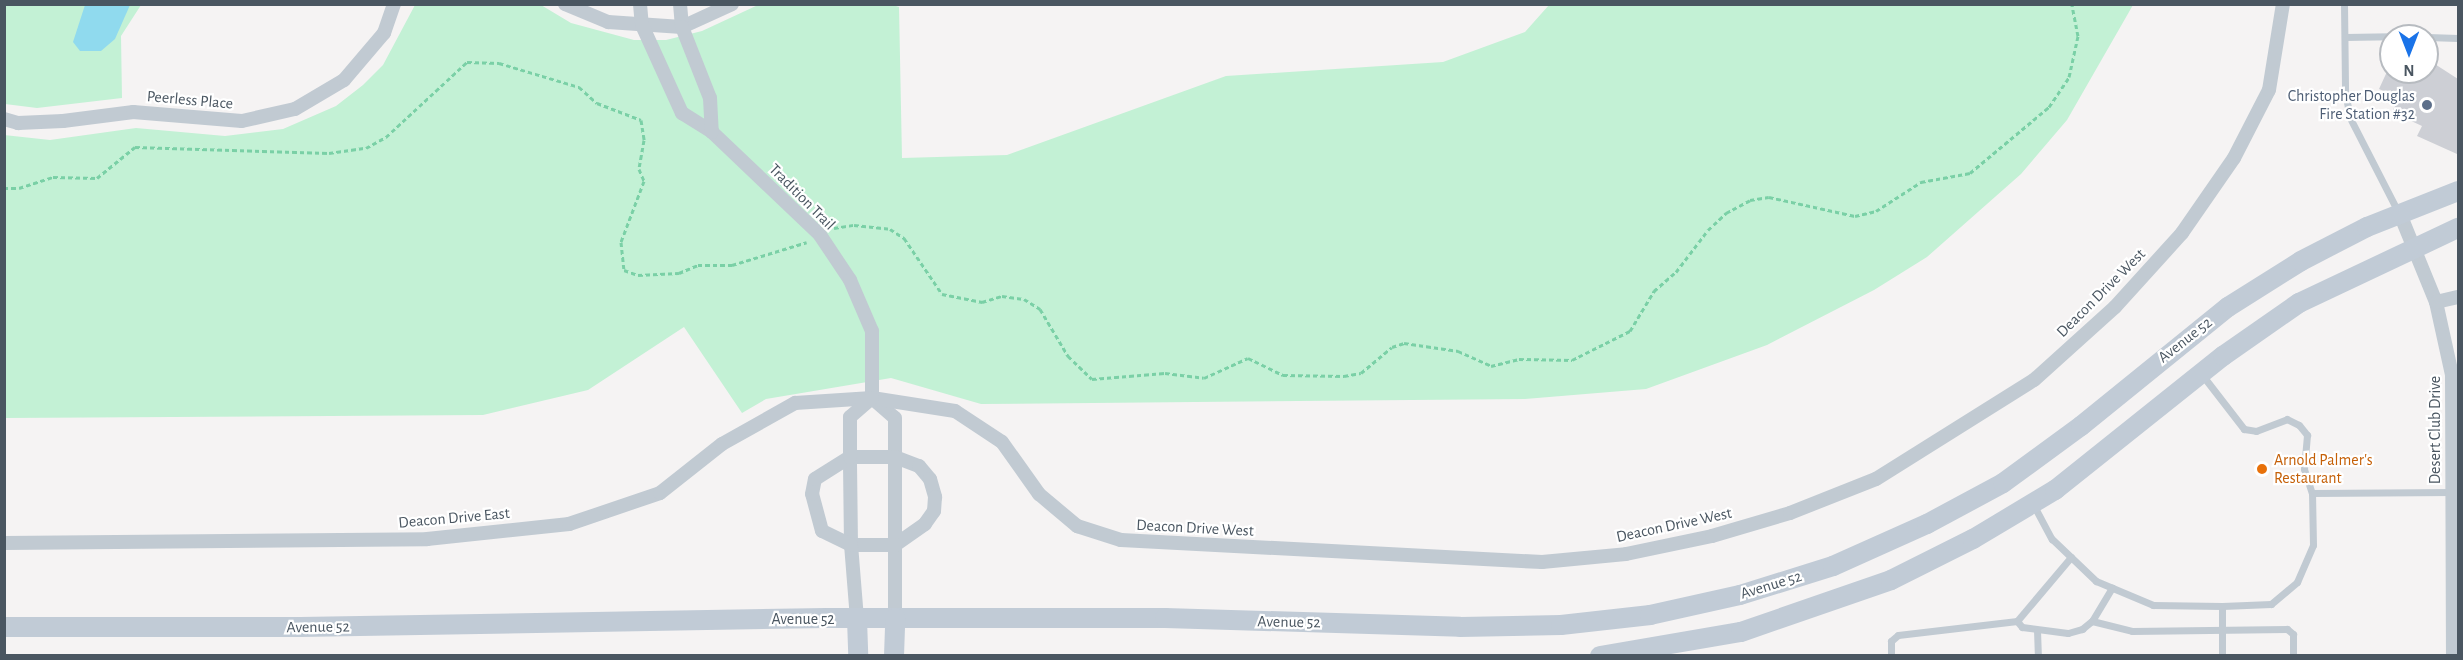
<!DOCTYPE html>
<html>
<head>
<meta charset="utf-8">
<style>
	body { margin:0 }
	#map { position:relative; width:2463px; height:660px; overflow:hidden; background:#f5f3f3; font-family:"Alegreya Sans",sans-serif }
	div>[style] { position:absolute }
	.green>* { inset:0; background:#c3f1d5 }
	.water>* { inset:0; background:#90daee }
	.building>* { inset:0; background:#cdcfd5 }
	.path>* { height:3px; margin-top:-1.5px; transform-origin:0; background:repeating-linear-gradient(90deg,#7ad0a6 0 4.5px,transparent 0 7.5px) }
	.service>* { height:7px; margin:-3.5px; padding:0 3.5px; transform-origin:3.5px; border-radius:3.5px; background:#c1cad2 }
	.minor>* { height:14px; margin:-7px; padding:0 7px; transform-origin:7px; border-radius:7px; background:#c1cad2 }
	.secondary>* { height:20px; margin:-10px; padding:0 10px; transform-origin:10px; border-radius:10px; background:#c1cbd6 }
	.dots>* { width:16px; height:16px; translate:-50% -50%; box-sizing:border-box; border:3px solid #fff; border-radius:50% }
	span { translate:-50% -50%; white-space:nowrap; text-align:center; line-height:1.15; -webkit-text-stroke:4.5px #fff; paint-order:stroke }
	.service-label { font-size:16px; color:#4e5e75 }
	.right { translate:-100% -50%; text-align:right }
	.street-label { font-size:16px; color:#4a5661 }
	.food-label { font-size:16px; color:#c56008 }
	.left { translate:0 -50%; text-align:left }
	.frame { position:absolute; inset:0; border:6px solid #4a5661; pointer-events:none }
	.north { position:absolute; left:2379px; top:24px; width:60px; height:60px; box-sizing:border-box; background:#fff; border:2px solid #b7bbc0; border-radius:50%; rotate:180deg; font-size:16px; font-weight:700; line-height:24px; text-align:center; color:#4a5661 }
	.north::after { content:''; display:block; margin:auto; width:21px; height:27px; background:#1a73e8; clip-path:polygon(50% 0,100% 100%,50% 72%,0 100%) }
</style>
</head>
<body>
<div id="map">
	<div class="green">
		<div style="clip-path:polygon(890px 4px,899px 7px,902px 158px,1007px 155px,1226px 76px,1443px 62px,1525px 32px,1549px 5px,2133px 5px,2067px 120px,2021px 174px,1927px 257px,1874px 290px,1767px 345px,1646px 389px,1525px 399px,981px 404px,891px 378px,766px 399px,742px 413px,684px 327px,588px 390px,483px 415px,5px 418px,4px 135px,50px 140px,136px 128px,225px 136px,283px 129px,336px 106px,363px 85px,383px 65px,415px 5px,541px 5px,571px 23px,634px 40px,666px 40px,702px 31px,758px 5px)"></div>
		<div style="clip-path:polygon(5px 5px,141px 5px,121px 36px,122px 98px,37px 108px,5px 104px)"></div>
	</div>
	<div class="water">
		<div style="clip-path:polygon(85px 5px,130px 5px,115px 39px,101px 51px,80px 51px,73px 42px)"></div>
	</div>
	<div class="building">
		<div style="clip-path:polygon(2427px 59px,2458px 79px,2457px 154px,2417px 136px,2422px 126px,2392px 112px,2399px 98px,2379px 89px,2391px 63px,2391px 72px,2427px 72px)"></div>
	</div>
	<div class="path">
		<div style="left:4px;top:188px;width:15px"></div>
		<div style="left:19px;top:188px;width:36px;rotate:-18deg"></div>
		<div style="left:53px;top:177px;width:44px;rotate:1.3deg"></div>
		<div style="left:97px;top:178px;width:49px;rotate:-39.2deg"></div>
		<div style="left:135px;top:147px;width:194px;rotate:1.8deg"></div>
		<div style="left:329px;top:153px;width:37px;rotate:-8deg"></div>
		<div style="left:366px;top:148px;width:23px;rotate:-29deg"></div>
		<div style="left:386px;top:137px;width:110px;rotate:-42.8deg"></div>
		<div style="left:467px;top:62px;width:32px;rotate:2deg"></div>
		<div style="left:499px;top:63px;width:84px;rotate:16.7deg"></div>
		<div style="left:579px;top:87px;width:24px;rotate:42deg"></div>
		<div style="left:597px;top:103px;width:47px;rotate:21.1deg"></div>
		<div style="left:641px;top:120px;width:20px;rotate:81deg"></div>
		<div style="left:644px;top:140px;width:29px;rotate:100deg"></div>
		<div style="left:639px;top:169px;width:13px;rotate:67deg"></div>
		<div style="left:644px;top:181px;width:65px;rotate:110.7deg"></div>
		<div style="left:621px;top:242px;width:28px;rotate:84deg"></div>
		<div style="left:624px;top:270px;width:15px;rotate:20deg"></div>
		<div style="left:638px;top:275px;width:41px;rotate:-2.8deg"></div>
		<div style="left:679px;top:273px;width:21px;rotate:-23deg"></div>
		<div style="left:698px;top:265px;width:34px"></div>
		<div style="left:732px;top:265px;width:78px;rotate:-17deg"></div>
		<div style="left:834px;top:228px;width:20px;rotate:-9deg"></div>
		<div style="left:854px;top:225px;width:36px;rotate:6deg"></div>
		<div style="left:890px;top:229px;width:17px;rotate:33deg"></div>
		<div style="left:904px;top:238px;width:68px;rotate:55.8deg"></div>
		<div style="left:942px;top:294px;width:41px;rotate:11.3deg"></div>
		<div style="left:982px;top:302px;width:21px;rotate:-17deg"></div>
		<div style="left:1002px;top:296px;width:22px;rotate:8deg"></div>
		<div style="left:1024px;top:299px;width:19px;rotate:32deg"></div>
		<div style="left:1040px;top:309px;width:55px;rotate:59.2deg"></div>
		<div style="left:1068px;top:356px;width:33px;rotate:44deg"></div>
		<div style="left:1092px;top:379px;width:73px;rotate:-4.7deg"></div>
		<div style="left:1165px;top:373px;width:39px;rotate:7deg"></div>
		<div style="left:1204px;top:378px;width:48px;rotate:-24.4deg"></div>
		<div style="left:1248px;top:358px;width:39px;rotate:26deg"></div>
		<div style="left:1283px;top:375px;width:61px;rotate:0.9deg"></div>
		<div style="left:1344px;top:376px;width:17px;rotate:-10deg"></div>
		<div style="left:1361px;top:373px;width:40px;rotate:-40deg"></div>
		<div style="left:1392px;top:347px;width:13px;rotate:-18deg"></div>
		<div style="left:1404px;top:343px;width:55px;rotate:8.4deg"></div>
		<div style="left:1458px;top:351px;width:36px;rotate:24deg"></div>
		<div style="left:1491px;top:366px;width:29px;rotate:-14deg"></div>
		<div style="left:1519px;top:359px;width:53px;rotate:1.1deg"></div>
		<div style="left:1572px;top:360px;width:65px;rotate:-26.6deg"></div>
		<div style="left:1630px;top:331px;width:47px;rotate:-59deg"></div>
		<div style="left:1654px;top:291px;width:29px;rotate:-41deg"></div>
		<div style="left:1676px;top:272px;width:53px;rotate:-52.7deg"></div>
		<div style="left:1708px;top:230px;width:25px;rotate:-43deg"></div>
		<div style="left:1726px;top:213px;width:27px;rotate:-28deg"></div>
		<div style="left:1750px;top:200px;width:19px;rotate:-9deg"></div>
		<div style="left:1769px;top:197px;width:88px;rotate:12.5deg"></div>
		<div style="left:1855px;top:216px;width:22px;rotate:-13deg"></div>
		<div style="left:1876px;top:211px;width:54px;rotate:-32.8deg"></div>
		<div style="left:1921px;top:182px;width:50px;rotate:-10.4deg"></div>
		<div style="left:1970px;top:173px;width:103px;rotate:-39.9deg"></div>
		<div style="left:2049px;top:107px;width:36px;rotate:-56deg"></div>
		<div style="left:2069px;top:77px;width:42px;rotate:-77.6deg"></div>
		<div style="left:2078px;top:36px;width:33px;rotate:-101deg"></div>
	</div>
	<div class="service">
		<div style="left:2344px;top:4px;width:88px;rotate:89.3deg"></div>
		<div style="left:2345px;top:92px;width:26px;rotate:79deg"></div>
		<div style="left:2350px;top:118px;width:106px;rotate:62.9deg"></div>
		<div style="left:2345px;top:37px;width:61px;rotate:-0.9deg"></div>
		<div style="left:2427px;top:37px;width:31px;rotate:2deg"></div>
		<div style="left:2203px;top:376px;width:67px;rotate:52.3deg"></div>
		<div style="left:2244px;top:429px;width:12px;rotate:9deg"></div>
		<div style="left:2256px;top:431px;width:33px;rotate:-21deg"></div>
		<div style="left:2287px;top:419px;width:13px;rotate:27deg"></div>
		<div style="left:2299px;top:425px;width:13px;rotate:51deg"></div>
		<div style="left:2307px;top:435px;width:34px;rotate:95deg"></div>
		<div style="left:2304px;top:469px;width:25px;rotate:72deg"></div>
		<div style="left:2033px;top:504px;width:40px;rotate:62deg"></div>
		<div style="left:2052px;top:539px;width:61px;rotate:43.7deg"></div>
		<div style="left:2096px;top:581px;width:62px;rotate:22.8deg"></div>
		<div style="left:2153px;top:605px;width:69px;rotate:0.8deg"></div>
		<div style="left:2222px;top:606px;width:49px;rotate:-2.3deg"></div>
		<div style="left:2271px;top:604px;width:34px;rotate:-40deg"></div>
		<div style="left:2297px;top:582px;width:40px;rotate:-66.6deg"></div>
		<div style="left:2313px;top:545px;width:52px;rotate:-91.1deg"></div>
		<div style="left:2312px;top:493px;width:140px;rotate:-0.4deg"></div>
		<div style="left:2071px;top:557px;width:84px;rotate:130.2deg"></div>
		<div style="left:2017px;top:621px;width:8px;rotate:50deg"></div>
		<div style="left:2022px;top:627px;width:46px;rotate:7.4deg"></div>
		<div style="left:2068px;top:633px;width:15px;rotate:-16deg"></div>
		<div style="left:2082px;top:629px;width:13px;rotate:-39deg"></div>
		<div style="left:2092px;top:621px;width:39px;rotate:-59deg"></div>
		<div style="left:2092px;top:621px;width:41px;rotate:14deg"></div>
		<div style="left:2132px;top:631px;width:155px;rotate:-0.7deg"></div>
		<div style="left:2287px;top:629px;width:8px;rotate:40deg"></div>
		<div style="left:2293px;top:634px;width:22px;rotate:90deg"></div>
		<div style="left:2037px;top:630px;width:26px;rotate:88deg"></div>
		<div style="left:1891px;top:656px;width:15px;rotate:-90deg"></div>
		<div style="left:1891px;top:641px;width:9px;rotate:-41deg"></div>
		<div style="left:1898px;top:635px;width:120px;rotate:-6.7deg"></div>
		<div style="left:2222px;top:656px;width:50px;rotate:-90deg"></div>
	</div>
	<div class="minor">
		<div style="left:565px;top:4px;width:47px;rotate:22.7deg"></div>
		<div style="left:608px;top:22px;width:74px;rotate:3.9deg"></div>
		<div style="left:682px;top:27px;width:55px;rotate:-24.7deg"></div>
		<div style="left:640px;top:4px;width:21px;rotate:85deg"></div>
		<div style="left:642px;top:25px;width:97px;rotate:65.6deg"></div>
		<div style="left:682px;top:113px;width:36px;rotate:32deg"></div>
		<div style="left:712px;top:132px;width:149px;rotate:43.6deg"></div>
		<div style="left:820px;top:235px;width:54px;rotate:56.3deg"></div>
		<div style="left:850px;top:280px;width:56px;rotate:66.7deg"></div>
		<div style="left:872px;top:331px;width:67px;rotate:90deg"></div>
		<div style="left:872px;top:398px;width:30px;rotate:41deg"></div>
		<div style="left:895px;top:418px;width:39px;rotate:90deg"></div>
		<div style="left:895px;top:457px;width:26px;rotate:21deg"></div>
		<div style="left:919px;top:466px;width:17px;rotate:50deg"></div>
		<div style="left:930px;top:479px;width:19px;rotate:74deg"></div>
		<div style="left:935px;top:497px;width:14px;rotate:94deg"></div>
		<div style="left:934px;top:511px;width:16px;rotate:125deg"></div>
		<div style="left:925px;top:524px;width:37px;rotate:145deg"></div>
		<div style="left:895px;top:545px;width:73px;rotate:90deg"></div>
		<div style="left:680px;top:4px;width:23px;rotate:85deg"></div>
		<div style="left:682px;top:27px;width:76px;rotate:68.5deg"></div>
		<div style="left:710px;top:98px;width:34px;rotate:87deg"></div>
		<div style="left:4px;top:119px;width:15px;rotate:16deg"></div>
		<div style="left:18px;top:123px;width:45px;rotate:-2.5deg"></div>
		<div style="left:63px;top:121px;width:71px;rotate:-7.3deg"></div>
		<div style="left:133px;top:112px;width:109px;rotate:4.7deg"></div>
		<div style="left:242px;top:121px;width:54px;rotate:-12.8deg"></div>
		<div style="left:295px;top:109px;width:57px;rotate:-30.6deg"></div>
		<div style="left:344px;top:80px;width:62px;rotate:-49.6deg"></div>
		<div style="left:384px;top:33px;width:31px;rotate:-71deg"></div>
		<div style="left:2400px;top:214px;width:95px;rotate:67.8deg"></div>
		<div style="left:2436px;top:302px;width:75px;rotate:77.6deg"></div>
		<div style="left:2452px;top:375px;width:281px;rotate:89.8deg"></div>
		<div style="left:2436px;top:302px;width:23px;rotate:-13deg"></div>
		<div style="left:850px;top:457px;width:45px"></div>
		<div style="left:895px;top:457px;width:88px;rotate:90deg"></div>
		<div style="left:895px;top:545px;width:44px;rotate:180deg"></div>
		<div style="left:851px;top:545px;width:88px;rotate:-90.7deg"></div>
		<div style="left:4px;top:543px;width:423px;rotate:-0.5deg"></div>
		<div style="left:427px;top:539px;width:143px;rotate:-6deg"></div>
		<div style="left:569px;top:524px;width:96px;rotate:-18.8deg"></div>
		<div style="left:660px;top:493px;width:79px;rotate:-38.3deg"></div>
		<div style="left:722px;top:444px;width:84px;rotate:-29.3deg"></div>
		<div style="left:795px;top:403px;width:77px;rotate:-3.7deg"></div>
		<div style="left:872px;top:398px;width:84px;rotate:8.9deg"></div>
		<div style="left:955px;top:411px;width:56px;rotate:33.4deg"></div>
		<div style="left:1002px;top:442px;width:64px;rotate:54.6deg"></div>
		<div style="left:1039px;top:494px;width:50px;rotate:40.1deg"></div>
		<div style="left:1077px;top:526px;width:46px;rotate:17.7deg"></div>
		<div style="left:1121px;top:540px;width:422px;rotate:3deg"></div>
		<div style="left:1542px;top:562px;width:84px;rotate:-5.4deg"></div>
		<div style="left:1626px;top:554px;width:88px;rotate:-11.8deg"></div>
		<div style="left:1712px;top:536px;width:81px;rotate:-16.4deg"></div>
		<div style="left:1790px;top:513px;width:92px;rotate:-21.6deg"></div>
		<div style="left:1876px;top:479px;width:186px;rotate:-32.1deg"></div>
		<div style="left:2034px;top:380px;width:109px;rotate:-42deg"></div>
		<div style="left:2115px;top:307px;width:100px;rotate:-47.8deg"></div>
		<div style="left:2182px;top:233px;width:91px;rotate:-55.3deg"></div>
		<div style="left:2234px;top:158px;width:76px;rotate:-62.8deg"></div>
		<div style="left:2269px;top:90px;width:87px;rotate:-80.8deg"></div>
		<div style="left:857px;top:619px;width:74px;rotate:-94.6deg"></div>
		<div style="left:851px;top:545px;width:32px;rotate:-154deg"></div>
		<div style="left:822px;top:531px;width:38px;rotate:-105deg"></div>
		<div style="left:812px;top:494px;width:15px;rotate:-79deg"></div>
		<div style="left:815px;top:479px;width:41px;rotate:-32.2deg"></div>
		<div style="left:850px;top:457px;width:40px;rotate:-90deg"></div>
		<div style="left:850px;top:417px;width:29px;rotate:-41deg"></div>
	</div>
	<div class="secondary">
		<div style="left:857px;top:619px;width:37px;rotate:88deg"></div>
		<div style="left:4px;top:627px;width:296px"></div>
		<div style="left:300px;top:627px;width:526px;rotate:-0.98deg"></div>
		<div style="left:826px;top:618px;width:339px"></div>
		<div style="left:1165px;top:618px;width:295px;rotate:1.7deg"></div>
		<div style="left:1460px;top:627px;width:101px;rotate:-1.1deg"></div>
		<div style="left:1561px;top:625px;width:90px;rotate:-6.4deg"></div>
		<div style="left:1650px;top:615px;width:92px;rotate:-12.5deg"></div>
		<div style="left:1740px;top:595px;width:97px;rotate:-17.3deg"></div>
		<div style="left:1833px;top:566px;width:103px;rotate:-24.1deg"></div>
		<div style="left:1927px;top:524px;width:86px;rotate:-28.3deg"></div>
		<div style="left:2003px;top:483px;width:97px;rotate:-36.2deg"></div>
		<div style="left:2081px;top:426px;width:189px;rotate:-39deg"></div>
		<div style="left:2228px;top:307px;width:86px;rotate:-32.2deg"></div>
		<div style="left:2301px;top:261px;width:74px;rotate:-27.3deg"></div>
		<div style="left:2367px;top:227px;width:98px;rotate:-21.6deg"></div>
		<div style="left:894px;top:656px;width:38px;rotate:-88deg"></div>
		<div style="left:1600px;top:656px;width:143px;rotate:-9.7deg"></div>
		<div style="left:1741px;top:632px;width:159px;rotate:-19.1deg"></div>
		<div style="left:1891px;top:580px;width:92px;rotate:-26.6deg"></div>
		<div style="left:1973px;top:539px;width:96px;rotate:-30.9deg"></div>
		<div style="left:2055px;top:490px;width:215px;rotate:-38.6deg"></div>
		<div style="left:2223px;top:356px;width:93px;rotate:-34.9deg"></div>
		<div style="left:2299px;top:303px;width:176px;rotate:-25.3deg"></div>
	</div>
	<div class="dots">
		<div style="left:2427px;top:105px;background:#5c6f8a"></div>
		<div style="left:2262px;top:469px;background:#e8710a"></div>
	</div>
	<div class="service-label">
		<span class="right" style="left:2415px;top:105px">Christopher Douglas<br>Fire Station #32</span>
	</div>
	<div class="street-label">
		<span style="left:190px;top:100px;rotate:5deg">Peerless Place</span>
		<span style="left:802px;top:197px;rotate:45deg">Tradition Trail</span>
		<span style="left:2101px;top:293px;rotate:-45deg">Deacon Drive West</span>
		<span style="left:2185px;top:340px;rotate:-38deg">Avenue 52</span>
		<span style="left:2435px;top:430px;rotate:-90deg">Desert Club Drive</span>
		<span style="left:454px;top:518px;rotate:-5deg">Deacon Drive East</span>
		<span style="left:1674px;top:525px;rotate:-12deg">Deacon Drive West</span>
		<span style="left:1195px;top:528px;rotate:3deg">Deacon Drive West</span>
		<span style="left:1771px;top:585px;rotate:-17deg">Avenue 52</span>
		<span style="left:803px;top:619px">Avenue 52</span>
		<span style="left:1289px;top:622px;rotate:1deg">Avenue 52</span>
		<span style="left:318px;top:627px;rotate:-1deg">Avenue 52</span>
	</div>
	<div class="food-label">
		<span class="left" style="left:2274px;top:469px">Arnold Palmer's<br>Restaurant</span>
	</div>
	<div class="frame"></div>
	<div class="north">N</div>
</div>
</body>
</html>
